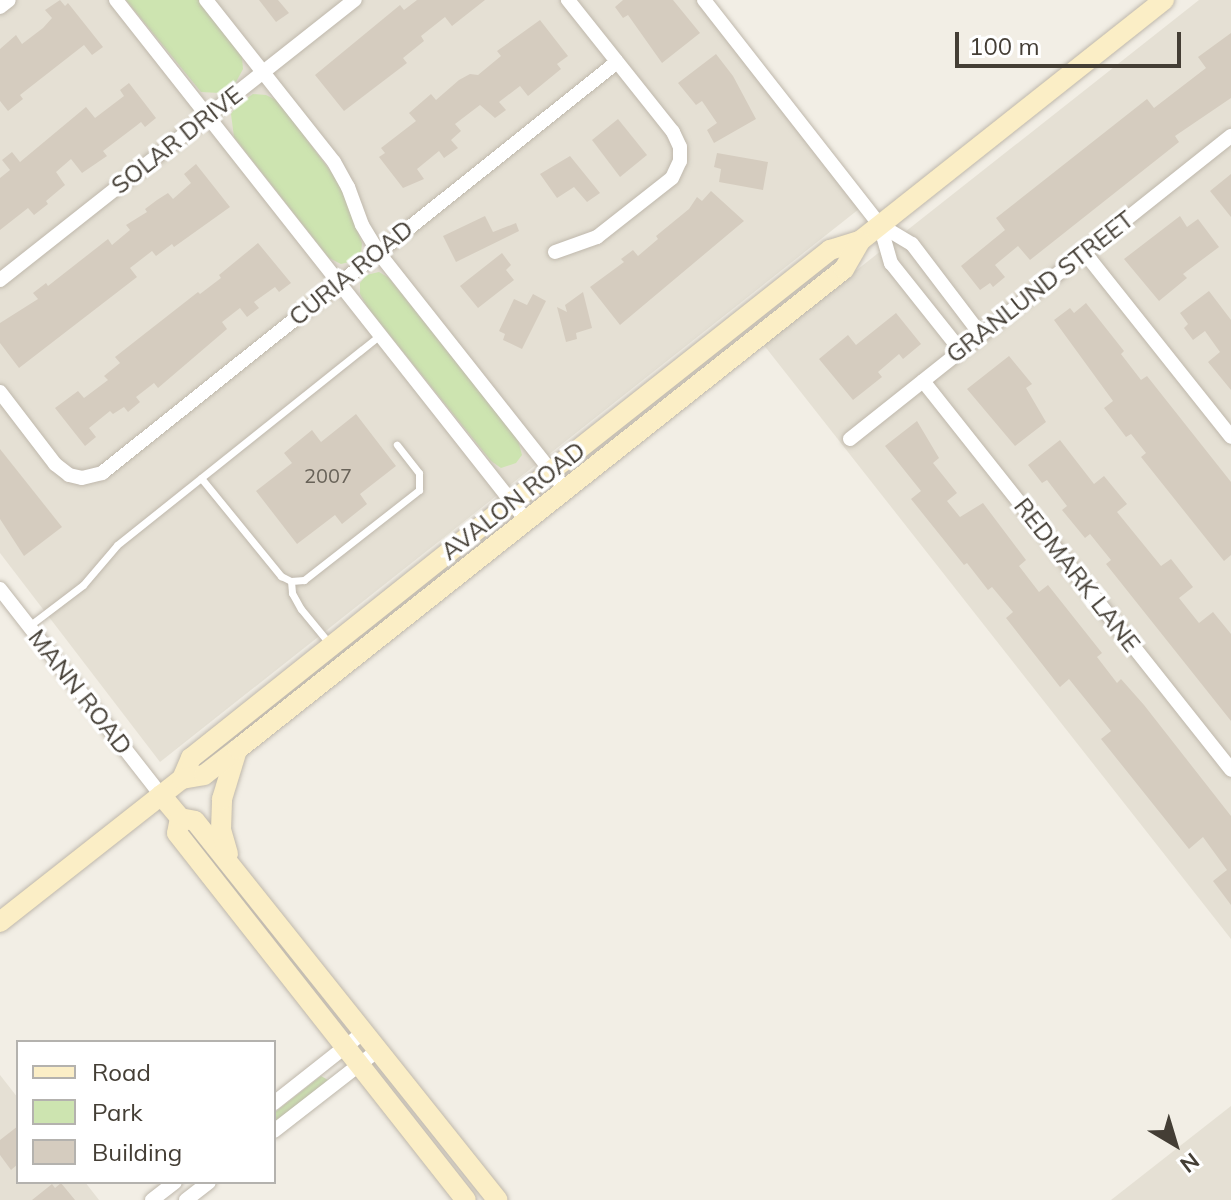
<!DOCTYPE html>
<html>
<head>
<meta charset="utf-8">
<style>
	body { margin:0 }
	#map { position:relative; width:1231px; height:1200px; overflow:hidden; background:#f2eee5; font-family:Mulish,sans-serif }
	div>[style] { position:absolute }
	.residential>* { inset:0; background:#e5e0d4 }
	.green>* { inset:0; background:#cde4b0 }
	.building>* { inset:0; background:#d5ccbf }
	.roads { filter:drop-shadow(0 0 2px #bfb8ac) drop-shadow(0 0 2px #bfb8ac) }
	.lane>* { height:7px; margin:-3.5px; padding:0 3.5px; transform-origin:3.5px; border-radius:3.5px; background:#fff }
	.street>* { height:14px; margin:-7px; padding:0 7px; transform-origin:7px; border-radius:7px; background:#fff }
	.secondary>* { height:20px; margin:-10px; padding:0 10px; transform-origin:10px; border-radius:10px; background:#fbeec6 }
	span { translate:-50% -50%; white-space:nowrap; text-align:center; line-height:1.15; -webkit-text-stroke:7px #fff; paint-order:stroke }
	.number-label { font-size:20px; color:#686258 }
	.number-label span { -webkit-text-stroke-width:0 }
	.street-label { font-size:24px; color:#443e35 }
	.legend { position:absolute; left:16px; top:1040px; width:260px; height:144px; box-sizing:border-box; background:#fff; border:2px solid #b4b2ae; margin:0; padding:10px 14px; list-style:none; font-size:24px; color:#443e35 }
	.legend li { display:flex; align-items:center; gap:16px; height:40px }
	.legend b { width:40px; border:2px solid #b4b2ae }
	.north { position:absolute; left:1135px; top:1104px; width:80px; height:80px; -webkit-text-stroke:6px #fff; paint-order:stroke; rotate:142deg; font-size:22px; font-weight:700; line-height:32px; text-align:center; color:#443e35 }
	.north::after { content:''; display:block; margin:auto; width:28px; height:36px; background:#443e35; clip-path:polygon(50% 0,100% 100%,50% 72%,0 100%) }
	.scale { position:absolute; left:955px; top:32px; width:226px; height:36px; box-sizing:border-box; border:4px solid #443e35; border-top:0; padding-left:10px; font-size:24px; line-height:28px; white-space:nowrap; color:#443e35; -webkit-text-stroke:6px #fff; paint-order:stroke }
</style>
</head>
<body>
<div id="map">
	<div class="residential">
		<div style="clip-path:polygon(0 0,698px 0,859px 209px,160px 762px,0 553px)"></div>
		<div style="clip-path:polygon(1199px 0,1231px 0,1231px 939px,763px 344px)"></div>
		<div style="clip-path:polygon(0 1075px,18px 1098px,18px 1182px,85px 1182px,99px 1200px,0 1200px)"></div>
		<div style="clip-path:polygon(1231px 1106px,1231px 1200px,1111px 1200px)"></div>
	</div>
	<div class="green">
		<div style="clip-path:polygon(126px 0,199px 0,242px 57px,243px 69px,236px 82px,220px 93px,201px 92px)"></div>
		<div style="clip-path:polygon(253px 94px,266px 95px,278px 101px,340px 184px,362px 243px,361px 254px,353px 261px,341px 264px,329px 258px,234px 137px,231px 114px,237px 105px)"></div>
		<div style="clip-path:polygon(379px 272px,389px 278px,518px 440px,522px 455px,516px 463px,501px 468px,491px 461px,368px 308px,360px 294px,360px 283px,366px 275px)"></div>
		<div style="clip-path:polygon(321px 1076px,328px 1080px,274px 1124px,274px 1113px)"></div>
	</div>
	<div class="building">
		<div style="clip-path:polygon(60px 0,65px 6px,68px 3px,103px 47px,92px 55px,84px 45px,20px 95px,23px 99px,8px 111px,0 101px,0 49px,16px 35px,22px 44px,43px 28px,52px 18px,45px 10px)"></div>
		<div style="clip-path:polygon(259px 0,278px 0,289px 13px,276px 22px)"></div>
		<div style="clip-path:polygon(417px 0,485px 0,452px 26px,445px 17px,421px 36px,424px 41px,403px 58px,407px 63px,344px 111px,315px 75px,400px 5px,404px 10px)"></div>
		<div style="clip-path:polygon(623px 0,673px 0,700px 33px,662px 63px,628px 15px,623px 18px,615px 7px)"></div>
		<div style="clip-path:polygon(540px 20px,568px 56px,557px 64px,561px 69px,528px 96px,520px 86px,499px 102px,506px 110px,495px 118px,480px 105px,455px 124px,461px 131px,451px 140px,458px 148px,444px 158px,439px 151px,417px 169px,424px 179px,403px 188px,379px 157px,385px 153px,381px 148px,416px 121px,409px 113px,431px 94px,436px 100px,459px 80px,470px 74px,478px 75px,501px 56px,497px 51px)"></div>
		<div style="clip-path:polygon(1231px 33px,1231px 98px,1175px 136px,1179px 142px,1030px 260px,1018px 246px,995px 265px,1005px 277px,993px 287px,990px 283px,980px 290px,961px 266px,1005px 230px,996px 218px,1147px 99px,1154px 108px,1206px 68px,1198px 57px)"></div>
		<div style="clip-path:polygon(716px 54px,733px 76px,756px 119px,714px 143px,707px 130px,717px 123px,702px 101px,696px 105px,678px 83px)"></div>
		<div style="clip-path:polygon(129px 83px,156px 118px,145px 127px,141px 122px,136px 126px,103px 151px,107px 156px,82px 173px,71px 159px,56px 172px,65px 185px,46px 201px,48px 204px,34px 215px,28px 208px,0 230px,0 178px,10px 170px,2px 160px,12px 152px,20px 162px,86px 107px,95px 118px,124px 96px,120px 90px)"></div>
		<div style="clip-path:polygon(618px 119px,647px 155px,620px 177px,592px 140px)"></div>
		<div style="clip-path:polygon(717px 153px,768px 162px,763px 190px,719px 182px,721px 169px,714px 167px)"></div>
		<div style="clip-path:polygon(570px 156px,600px 193px,587px 202px,574px 187px,557px 198px,540px 174px)"></div>
		<div style="clip-path:polygon(196px 164px,230px 207px,174px 247px,172px 244px,156px 256px,152px 251px,130px 268px,137px 277px,19px 368px,0 343px,0 323px,38px 299px,33px 293px,46px 283px,48px 286px,108px 239px,112px 245px,130px 230px,126px 225px,147px 212px,145px 209px,157px 200px,168px 193px,173px 199px,191px 183px,184px 174px)"></div>
		<div style="clip-path:polygon(1231px 174px,1231px 217px,1210px 191px)"></div>
		<div style="clip-path:polygon(711px 191px,744px 221px,620px 325px,590px 287px,624px 262px,621px 259px,633px 250px,638px 256px,658px 239px,656px 236px,689px 209px,697px 197px,702px 201px)"></div>
		<div style="clip-path:polygon(485px 216px,493px 232px,516px 223px,519px 231px,456px 262px,443px 236px)"></div>
		<div style="clip-path:polygon(1180px 216px,1187px 227px,1198px 219px,1219px 247px,1183px 274px,1187px 278px,1159px 301px,1124px 259px)"></div>
		<div style="clip-path:polygon(258px 243px,291px 283px,279px 292px,275px 287px,254px 302px,259px 308px,247px 317px,240px 308px,222px 322px,227px 329px,158px 388px,154px 383px,136px 397px,140px 402px,128px 412px,124px 407px,113px 414px,110px 411px,89px 428px,96px 437px,85px 446px,55px 408px,78px 391px,84px 398px,108px 380px,104px 376px,120px 363px,115px 357px,198px 292px,200px 294px,221px 278px,219px 275px)"></div>
		<div style="clip-path:polygon(502px 253px,511px 265px,506px 270px,514px 280px,478px 308px,460px 286px)"></div>
		<div style="clip-path:polygon(1209px 291px,1231px 320px,1231px 390px,1208px 362px,1220px 352px,1205px 331px,1193px 340px,1184px 328px,1188px 324px,1180px 313px)"></div>
		<div style="clip-path:polygon(583px 292px,592px 328px,576px 333px,577px 339px,566px 342px,557px 307px,567px 312px,565px 305px)"></div>
		<div style="clip-path:polygon(533px 294px,546px 301px,522px 349px,503px 340px,505px 334px,499px 331px,514px 299px,527px 305px)"></div>
		<div style="clip-path:polygon(1086px 303px,1124px 351px,1121px 354px,1141px 380px,1147px 376px,1231px 482px,1231px 555px,1224px 561px,1141px 457px,1146px 453px,1131px 434px,1126px 437px,1104px 408px,1113px 401px,1054px 320px,1070px 308px,1074px 313px)"></div>
		<div style="clip-path:polygon(896px 313px,921px 344px,903px 359px,899px 354px,878px 372px,882px 377px,853px 400px,819px 359px,848px 335px,856px 345px)"></div>
		<div style="clip-path:polygon(1009px 356px,1032px 384px,1026px 388px,1046px 422px,1015px 446px,967px 389px)"></div>
		<div style="clip-path:polygon(356px 414px,396px 466px,360px 494px,367px 504px,342px 524px,335px 515px,297px 544px,256px 491px,292px 463px,284px 453px,312px 430px,321px 442px)"></div>
		<div style="clip-path:polygon(917px 421px,939px 458px,933px 463px,957px 493px,947px 501px,960px 517px,983px 503px,1026px 560px,1019px 566px,1039px 592px,1048px 585px,1102px 653px,1097px 657px,1117px 683px,1121px 679px,1144px 705px,1231px 816px,1231px 905px,1213px 881px,1227px 870px,1203px 837px,1189px 849px,1101px 739px,1111px 731px,1069px 679px,1060px 687px,1006px 618px,1013px 612px,992px 587px,988px 590px,967px 563px,964px 565px,911px 499px,921px 491px,885px 446px)"></div>
		<div style="clip-path:polygon(1060px 440px,1094px 484px,1104px 476px,1127px 504px,1117px 512px,1161px 566px,1171px 559px,1193px 587px,1179px 598px,1199px 623px,1213px 612px,1231px 634px,1231px 721px,1106px 564px,1111px 560px,1090px 534px,1085px 538px,1062px 510px,1067px 506px,1047px 480px,1042px 483px,1028px 465px)"></div>
		<div style="clip-path:polygon(0 449px,62px 527px,24px 556px,0 519px)"></div>
		<div style="clip-path:polygon(18px 1126px,18px 1164px,11px 1170px,0 1155px,0 1140px)"></div>
		<div style="clip-path:polygon(61px 1183px,75px 1200px,32px 1200px,52px 1184px,55px 1188px)"></div>
	</div>
	<div class="roads">
		<div class="lane">
			<div style="left:201px;top:478px;width:127px;rotate:50.8deg"></div>
			<div style="left:281px;top:576px;width:11px;rotate:27deg"></div>
			<div style="left:291px;top:581px;width:13px;rotate:-4deg"></div>
			<div style="left:304px;top:580px;width:146px;rotate:-38deg"></div>
			<div style="left:419px;top:490px;width:17px;rotate:-90deg"></div>
			<div style="left:419px;top:473px;width:36px;rotate:-128deg"></div>
			<div style="left:291px;top:581px;width:12px;rotate:85deg"></div>
			<div style="left:292px;top:593px;width:18px;rotate:61deg"></div>
			<div style="left:301px;top:609px;width:44px;rotate:50.5deg"></div>
			<div style="left:29px;top:626px;width:68px;rotate:-37.2deg"></div>
			<div style="left:83px;top:585px;width:52px;rotate:-49.6deg"></div>
			<div style="left:117px;top:545px;width:338px;rotate:-38.6deg"></div>
		</div>
		<div class="street">
			<div style="left:116px;top:0;width:662px;rotate:51.75deg"></div>
			<div style="left:206px;top:0;width:206px;rotate:51.7deg"></div>
			<div style="left:334px;top:162px;width:29px;rotate:61deg"></div>
			<div style="left:348px;top:187px;width:40px;rotate:69.8deg"></div>
			<div style="left:362px;top:225px;width:31px;rotate:59deg"></div>
			<div style="left:378px;top:252px;width:302px;rotate:51.7deg"></div>
			<div style="left:704px;top:0;width:286px;rotate:52deg"></div>
			<div style="left:880px;top:225px;width:37px;rotate:31deg"></div>
			<div style="left:912px;top:244px;width:114px;rotate:52.8deg"></div>
			<div style="left:0;top:7px;width:11px;rotate:-38deg"></div>
			<div style="left:880px;top:225px;width:40px;rotate:74deg"></div>
			<div style="left:891px;top:263px;width:112px;rotate:51.5deg"></div>
			<div style="left:555px;top:252px;width:45px;rotate:-19.7deg"></div>
			<div style="left:597px;top:237px;width:95px;rotate:-38.2deg"></div>
			<div style="left:672px;top:178px;width:19px;rotate:-65deg"></div>
			<div style="left:680px;top:161px;width:14px;rotate:-90deg"></div>
			<div style="left:680px;top:147px;width:17px;rotate:-115deg"></div>
			<div style="left:673px;top:132px;width:169px;rotate:-128.5deg"></div>
			<div style="left:1084px;top:252px;width:236px;rotate:51.5deg"></div>
			<div style="left:0;top:280px;width:452px;rotate:-38.3deg"></div>
			<div style="left:923px;top:381px;width:496px;rotate:51.6deg"></div>
			<div style="left:0;top:392px;width:91px;rotate:52.6deg"></div>
			<div style="left:55px;top:464px;width:18px;rotate:38deg"></div>
			<div style="left:69px;top:475px;width:13px;rotate:13deg"></div>
			<div style="left:82px;top:478px;width:21px;rotate:-14deg"></div>
			<div style="left:102px;top:473px;width:659px;rotate:-38.59deg"></div>
			<div style="left:850px;top:439px;width:487px;rotate:-38.5deg"></div>
			<div style="left:0;top:589px;width:261px;rotate:52deg"></div>
			<div style="left:274px;top:1103px;width:115px;rotate:-38.3deg"></div>
			<div style="left:274px;top:1131px;width:132px;rotate:-37.9deg"></div>
			<div style="left:152px;top:1200px;width:29px;rotate:-38deg"></div>
			<div style="left:186px;top:1200px;width:29px;rotate:-38deg"></div>
		</div>
		<div class="secondary">
			<div style="left:182px;top:779px;width:23px;rotate:-67deg"></div>
			<div style="left:191px;top:758px;width:411px;rotate:-38.6deg"></div>
			<div style="left:512px;top:502px;width:406px;rotate:-38.4deg"></div>
			<div style="left:830px;top:250px;width:31px;rotate:-17deg"></div>
			<div style="left:860px;top:241px;width:388px;rotate:-38.4deg"></div>
			<div style="left:161px;top:795px;width:30px;rotate:50deg"></div>
			<div style="left:180px;top:818px;width:15px;rotate:11deg"></div>
			<div style="left:195px;top:821px;width:485px;rotate:51.4deg"></div>
			<div style="left:180px;top:818px;width:15px;rotate:101deg"></div>
			<div style="left:177px;top:833px;width:467px;rotate:51.8deg"></div>
			<div style="left:228px;top:854px;width:25px;rotate:-106deg"></div>
			<div style="left:221px;top:830px;width:31px;rotate:-88deg"></div>
			<div style="left:222px;top:799px;width:51px;rotate:-73deg"></div>
			<div style="left:0;top:922px;width:231px;rotate:-38.2deg"></div>
			<div style="left:182px;top:779px;width:22px;rotate:-10deg"></div>
			<div style="left:204px;top:775px;width:43px;rotate:-37.4deg"></div>
			<div style="left:238px;top:749px;width:773px;rotate:-38.38deg"></div>
			<div style="left:844px;top:269px;width:32px;rotate:-60deg"></div>
		</div>
	</div>
	<div class="number-label">
		<span style="left:328px;top:475px">2007</span>
	</div>
	<div class="street-label">
		<span style="left:177px;top:140px;rotate:-38deg">SOLAR DRIVE</span>
		<span style="left:351px;top:273px;rotate:-39deg">CURIA ROAD</span>
		<span style="left:1040px;top:287px;rotate:-38deg">GRANLUND STREET</span>
		<span style="left:513px;top:501px;rotate:-38deg">AVALON ROAD</span>
		<span style="left:1077px;top:575px;rotate:52deg">REDMARK LANE</span>
		<span style="left:80px;top:692px;rotate:52deg">MANN ROAD</span>
	</div>
	<ul class="legend">
	<li><b style="height:10px;background:#fbeec6"></b>Road</li>
	<li><b style="height:22px;background:#cde4b0"></b>Park</li>
	<li><b style="height:22px;background:#d5ccbf"></b>Building</li>
	</ul>
	<div class="north">N</div>
	<div class="scale">100 m</div>
</div>
</body>
</html>
